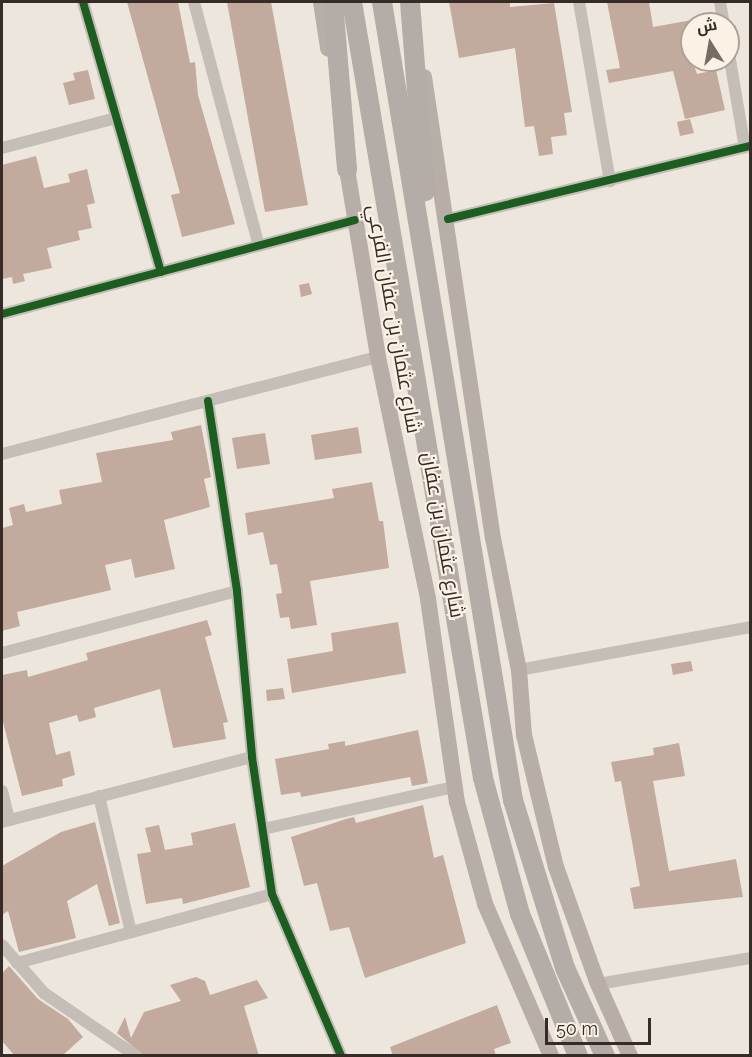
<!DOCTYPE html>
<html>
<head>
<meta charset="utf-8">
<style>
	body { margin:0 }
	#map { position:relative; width:752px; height:1057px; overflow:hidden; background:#ede6dd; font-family:Raleway,Cairo,sans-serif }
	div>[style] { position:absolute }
	.building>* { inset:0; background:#c2aa9e }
	.minor>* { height:12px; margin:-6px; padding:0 6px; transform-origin:6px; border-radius:6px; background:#c5beb7 }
	.secondary>* { height:16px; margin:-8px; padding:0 8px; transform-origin:8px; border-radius:8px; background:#b6aea7 }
	.primary>* { height:20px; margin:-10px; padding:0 10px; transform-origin:10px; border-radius:10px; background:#b4aca6 }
	.cycleway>* { height:8px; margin:-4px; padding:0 4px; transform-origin:4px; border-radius:4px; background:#1b5e20 }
	span { translate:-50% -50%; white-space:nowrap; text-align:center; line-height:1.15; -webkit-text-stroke:4.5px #fbf1e4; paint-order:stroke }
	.street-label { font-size:20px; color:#362b25 }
	.frame { position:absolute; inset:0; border:3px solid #362b25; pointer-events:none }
	.north { position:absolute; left:680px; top:12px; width:60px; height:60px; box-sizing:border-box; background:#fbf1e4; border:2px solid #aca298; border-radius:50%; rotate:349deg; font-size:16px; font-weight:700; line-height:24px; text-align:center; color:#362b25 }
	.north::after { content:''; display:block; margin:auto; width:21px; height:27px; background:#766c65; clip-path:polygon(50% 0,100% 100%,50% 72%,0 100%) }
	.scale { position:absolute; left:545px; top:1018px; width:106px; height:27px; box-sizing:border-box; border:3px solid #362b25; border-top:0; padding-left:8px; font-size:18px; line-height:21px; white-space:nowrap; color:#362b25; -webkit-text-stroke:4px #fbf1e4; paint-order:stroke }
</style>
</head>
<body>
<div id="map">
	<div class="building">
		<div style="clip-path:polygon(127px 2px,178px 2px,190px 63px,195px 62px,198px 95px,235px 224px,182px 237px,171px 195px,180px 193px)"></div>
		<div style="clip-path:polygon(227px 2px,271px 2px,308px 205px,265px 212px)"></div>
		<div style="clip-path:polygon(449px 2px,510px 2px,510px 7px,554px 3px,572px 112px,564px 113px,567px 135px,551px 137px,553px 154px,539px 156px,534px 126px,525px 127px,515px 48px,459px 58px)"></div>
		<div style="clip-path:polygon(607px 2px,649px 2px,653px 27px,692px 20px,692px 60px,697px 74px,716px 70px,725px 110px,685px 119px,673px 71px,609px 83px,606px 70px,620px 68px)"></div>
		<div style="clip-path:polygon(88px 70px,95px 99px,69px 105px,63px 83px,75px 80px,73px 73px)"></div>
		<div style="clip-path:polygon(690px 119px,694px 133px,680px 136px,677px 122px)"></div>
		<div style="clip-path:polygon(36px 156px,44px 188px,70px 182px,68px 174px,87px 169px,95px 203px,87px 205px,92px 228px,78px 231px,80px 240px,47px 248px,52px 268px,23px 274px,25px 281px,13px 284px,12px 277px,2px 279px,2px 165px)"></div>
		<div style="clip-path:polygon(309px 283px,312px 294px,301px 297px,299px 285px)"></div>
		<div style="clip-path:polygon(201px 425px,211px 477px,204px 479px,210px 507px,164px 520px,175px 569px,135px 578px,131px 559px,105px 565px,111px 590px,17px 612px,20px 626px,2px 631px,2px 528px,13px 525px,9px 508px,24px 504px,26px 512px,62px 504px,59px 490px,102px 482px,96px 453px,173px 440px,171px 432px)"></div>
		<div style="clip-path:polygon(358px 427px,362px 453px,315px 460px,311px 435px)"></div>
		<div style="clip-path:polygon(265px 433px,270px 464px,237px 469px,232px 438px)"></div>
		<div style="clip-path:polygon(372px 482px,379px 521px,383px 521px,389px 568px,310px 581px,317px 625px,291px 629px,289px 617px,280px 618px,276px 594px,282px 593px,277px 564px,270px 565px,263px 532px,248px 535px,245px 513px,334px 498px,332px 489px)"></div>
		<div style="clip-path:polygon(207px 620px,212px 635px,205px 637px,228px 722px,223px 723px,226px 739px,173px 748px,160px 689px,94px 708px,96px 717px,79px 722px,77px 715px,49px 723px,56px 755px,70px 751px,75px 775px,62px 779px,63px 786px,22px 796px,2px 718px,2px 675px,27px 670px,28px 677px,88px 660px,86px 653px)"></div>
		<div style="clip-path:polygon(398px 622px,406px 673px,292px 693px,287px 659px,333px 651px,331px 633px)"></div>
		<div style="clip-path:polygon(691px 661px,693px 671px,673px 675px,671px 664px)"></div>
		<div style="clip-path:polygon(283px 688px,285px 699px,267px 701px,266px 690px)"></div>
		<div style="clip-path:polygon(418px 730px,428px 783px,412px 786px,410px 777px,301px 797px,300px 792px,281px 795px,275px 759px,329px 749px,328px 744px,345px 741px,345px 746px)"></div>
		<div style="clip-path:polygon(679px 743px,685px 776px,653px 781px,669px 871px,736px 859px,743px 897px,634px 909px,630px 888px,640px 886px,621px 781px,615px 782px,611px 762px,654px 755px,653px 748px)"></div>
		<div style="clip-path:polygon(423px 805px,434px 858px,443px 855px,466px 943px,365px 978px,349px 927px,330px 931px,317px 883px,304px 886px,291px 837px,346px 819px,354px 817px,356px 823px)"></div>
		<div style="clip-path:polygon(95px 822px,120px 923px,109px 926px,97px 884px,67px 901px,76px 938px,19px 952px,8px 911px,2px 915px,2px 866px,61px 832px)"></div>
		<div style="clip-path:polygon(235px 823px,250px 887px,183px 904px,182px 898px,146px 904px,137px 854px,151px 852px,145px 828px,159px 825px,165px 850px,193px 845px,191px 833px)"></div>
		<div style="clip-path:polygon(9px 966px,38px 999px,68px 1019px,83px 1037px,62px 1056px,15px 1056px,2px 1041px,2px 973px)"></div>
		<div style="clip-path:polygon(196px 977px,205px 981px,210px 995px,257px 980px,268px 998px,244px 1006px,259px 1056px,144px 1056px,117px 1033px,125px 1017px,131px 1038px,144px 1012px,181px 1001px,170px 985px)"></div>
		<div style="clip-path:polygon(497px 1005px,511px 1043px,494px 1049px,496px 1056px,393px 1056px,390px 1047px)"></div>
	</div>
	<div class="minor">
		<div style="left:83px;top:2px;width:281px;rotate:73.9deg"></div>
		<div style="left:194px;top:2px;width:249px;rotate:75.1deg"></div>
		<div style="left:579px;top:2px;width:182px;rotate:80.2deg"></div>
		<div style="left:720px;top:2px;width:22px;rotate:80deg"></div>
		<div style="left:728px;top:48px;width:101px;rotate:80.4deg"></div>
		<div style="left:2px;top:148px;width:118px;rotate:-14.7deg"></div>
		<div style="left:448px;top:219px;width:311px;rotate:-13.6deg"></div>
		<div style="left:2px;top:314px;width:365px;rotate:-14.9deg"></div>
		<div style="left:208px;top:401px;width:192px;rotate:81.3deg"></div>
		<div style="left:237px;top:591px;width:167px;rotate:84.8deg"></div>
		<div style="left:252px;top:757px;width:138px;rotate:81.7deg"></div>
		<div style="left:272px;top:894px;width:176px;rotate:66.9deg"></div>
		<div style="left:2px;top:454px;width:388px;rotate:-14.5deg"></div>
		<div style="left:2px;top:653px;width:243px;rotate:-14.8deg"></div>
		<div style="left:519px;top:670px;width:235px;rotate:-10.5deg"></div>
		<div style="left:2px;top:791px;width:30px;rotate:76deg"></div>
		<div style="left:99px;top:796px;width:140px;rotate:76.8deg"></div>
		<div style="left:2px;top:822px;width:258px;rotate:-14.6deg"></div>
		<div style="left:263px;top:829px;width:196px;rotate:-12.4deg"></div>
		<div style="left:2px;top:945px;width:64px;rotate:48.8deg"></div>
		<div style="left:44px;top:993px;width:112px;rotate:34.4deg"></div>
		<div style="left:17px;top:963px;width:264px;rotate:-15.1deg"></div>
		<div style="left:598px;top:984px;width:154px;rotate:-9.7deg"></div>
	</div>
	<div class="secondary">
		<div style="left:321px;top:2px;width:47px;rotate:81.3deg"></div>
		<div style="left:424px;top:77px;width:466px;rotate:81.5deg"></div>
		<div style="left:493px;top:538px;width:135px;rotate:78.9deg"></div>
		<div style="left:519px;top:670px;width:65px;rotate:85.6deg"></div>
		<div style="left:524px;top:735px;width:136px;rotate:76.4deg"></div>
		<div style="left:556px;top:867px;width:124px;rotate:70.3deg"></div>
		<div style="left:598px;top:984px;width:79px;rotate:66deg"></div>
		<div style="left:345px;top:157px;width:203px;rotate:80.6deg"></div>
		<div style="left:378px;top:357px;width:247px;rotate:78.3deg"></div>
		<div style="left:428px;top:599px;width:205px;rotate:81.9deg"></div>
		<div style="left:457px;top:802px;width:106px;rotate:74.6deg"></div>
		<div style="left:485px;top:904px;width:166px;rotate:66.5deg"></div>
	</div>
	<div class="primary">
		<div style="left:333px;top:2px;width:168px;rotate:85.2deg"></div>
		<div style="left:352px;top:2px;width:787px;rotate:80.42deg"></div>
		<div style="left:483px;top:778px;width:141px;rotate:74.8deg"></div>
		<div style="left:520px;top:914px;width:153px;rotate:67.8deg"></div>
		<div style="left:382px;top:2px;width:809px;rotate:80.68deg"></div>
		<div style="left:513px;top:800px;width:176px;rotate:72.8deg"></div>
		<div style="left:565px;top:968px;width:97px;rotate:65.6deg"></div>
		<div style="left:410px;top:2px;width:190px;rotate:85.5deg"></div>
	</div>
	<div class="cycleway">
		<div style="left:83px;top:2px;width:281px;rotate:73.9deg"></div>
		<div style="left:448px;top:219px;width:311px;rotate:-13.6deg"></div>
		<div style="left:2px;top:314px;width:365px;rotate:-14.9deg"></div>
		<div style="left:208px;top:401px;width:192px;rotate:81.3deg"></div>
		<div style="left:237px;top:591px;width:167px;rotate:84.8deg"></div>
		<div style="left:252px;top:757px;width:138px;rotate:81.7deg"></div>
		<div style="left:272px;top:894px;width:176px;rotate:66.9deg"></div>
	</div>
	<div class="street-label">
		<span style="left:394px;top:319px;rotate:80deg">شارع عثمان بن عفان الفرعي</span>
		<span style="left:443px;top:535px;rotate:80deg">شارع عثمان بن عفان</span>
	</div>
	<div class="frame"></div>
	<div class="north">ش</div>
	<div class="scale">50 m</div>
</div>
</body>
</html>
